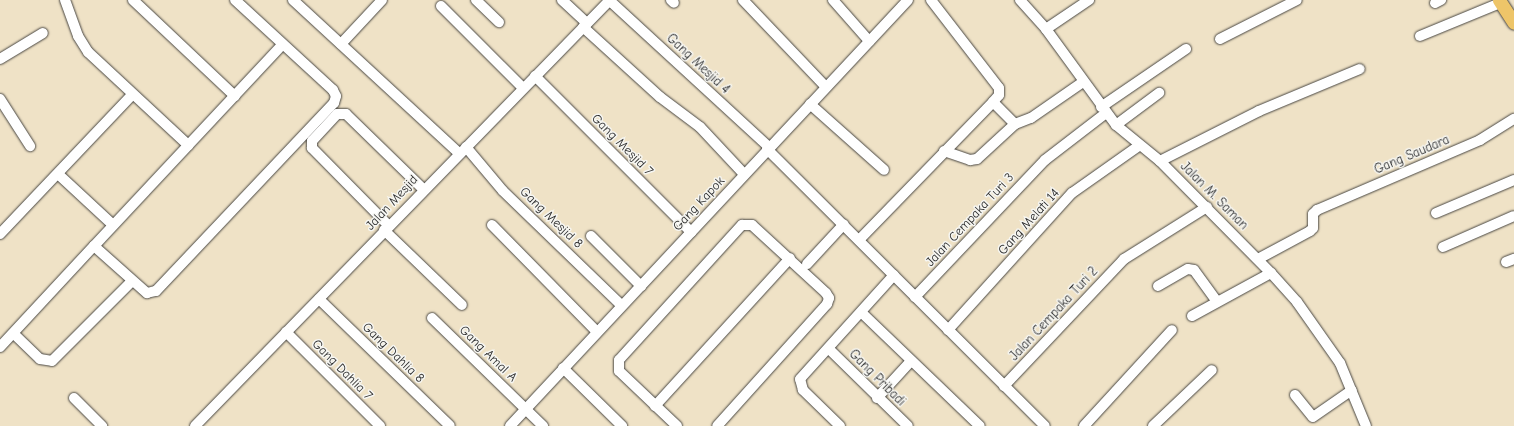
<!DOCTYPE html>
<html>
<head>
<meta charset="utf-8">
<style>
	body { margin:0 }
	#map { position:relative; width:1514px; height:426px; overflow:hidden; background:#efe2c6; font-family:"Comic Neue",sans-serif }
	div>[style] { position:absolute }
	.roads { filter:drop-shadow(0 0 1px #484642) drop-shadow(0 0 1px #484642) }
	.minor>* { height:10px; margin:-5px; padding:0 5px; transform-origin:5px; border-radius:5px; background:#fff }
	.major>* { height:13px; margin:-6.5px; padding:0 6.5px; transform-origin:6.5px; border-radius:6.5px; background:#eec569 }
	span { translate:-50% -50%; white-space:nowrap; text-align:center; line-height:1.15; -webkit-text-stroke:3px #f6f6f2; paint-order:stroke }
	.street-label { font-size:13px; color:#2b2b2b }
</style>
</head>
<body>
<div id="map">
	<div class="roads">
		<div class="minor">
			<div style="left:65px;top:0;width:38px;rotate:70deg"></div>
			<div style="left:78px;top:36px;width:19px;rotate:58deg"></div>
			<div style="left:88px;top:52px;width:137px;rotate:42.9deg"></div>
			<div style="left:133px;top:0;width:140px;rotate:43.3deg"></div>
			<div style="left:293px;top:0;width:226px;rotate:42.7deg"></div>
			<div style="left:476px;top:0;width:32px;rotate:44deg"></div>
			<div style="left:562px;top:0;width:34px;rotate:43deg"></div>
			<div style="left:609px;top:0;width:217px;rotate:42.6deg"></div>
			<div style="left:671px;top:0;width:4px;rotate:45deg"></div>
			<div style="left:743px;top:0;width:119px;rotate:46.4deg"></div>
			<div style="left:833px;top:0;width:55px;rotate:48.7deg"></div>
			<div style="left:931px;top:0;width:111px;rotate:52.3deg"></div>
			<div style="left:999px;top:88px;width:7px;rotate:90deg"></div>
			<div style="left:999px;top:95px;width:9px;rotate:131deg"></div>
			<div style="left:1020px;top:0;width:39px;rotate:48deg"></div>
			<div style="left:1046px;top:29px;width:119px;rotate:53.9deg"></div>
			<div style="left:1116px;top:125px;width:57px;rotate:39.3deg"></div>
			<div style="left:1160px;top:161px;width:158px;rotate:45.3deg"></div>
			<div style="left:1271px;top:273px;width:39px;rotate:48deg"></div>
			<div style="left:1297px;top:302px;width:75px;rotate:54.8deg"></div>
			<div style="left:1340px;top:363px;width:68px;rotate:67.6deg"></div>
			<div style="left:1435px;top:3px;width:7px;rotate:-27deg"></div>
			<div style="left:441px;top:6px;width:116px;rotate:45deg"></div>
			<div style="left:583px;top:27px;width:104px;rotate:42.3deg"></div>
			<div style="left:660px;top:97px;width:50px;rotate:36.9deg"></div>
			<div style="left:700px;top:127px;width:64px;rotate:46.9deg"></div>
			<div style="left:1046px;top:29px;width:52px;rotate:-34deg"></div>
			<div style="left:1420px;top:36px;width:87px;rotate:-22.4deg"></div>
			<div style="left:1220px;top:39px;width:86px;rotate:-26.9deg"></div>
			<div style="left:341px;top:44px;width:60px;rotate:-47deg"></div>
			<div style="left:0;top:59px;width:50px;rotate:-31.2deg"></div>
			<div style="left:535px;top:76px;width:221px;rotate:45deg"></div>
			<div style="left:0;top:99px;width:56px;rotate:57.4deg"></div>
			<div style="left:810px;top:104px;width:99px;rotate:41.7deg"></div>
			<div style="left:1101px;top:107px;width:103px;rotate:-34.3deg"></div>
			<div style="left:1116px;top:125px;width:54px;rotate:-36.7deg"></div>
			<div style="left:466px;top:147px;width:57px;rotate:49.9deg"></div>
			<div style="left:503px;top:191px;width:164px;rotate:44deg"></div>
			<div style="left:767px;top:149px;width:392px;rotate:44.9deg"></div>
			<div style="left:944px;top:151px;width:28px;rotate:19deg"></div>
			<div style="left:970px;top:160px;width:7px;rotate:-8deg"></div>
			<div style="left:977px;top:159px;width:52px;rotate:-42.6deg"></div>
			<div style="left:1015px;top:124px;width:17px;rotate:-21deg"></div>
			<div style="left:1031px;top:118px;width:63px;rotate:-34.7deg"></div>
			<div style="left:1160px;top:161px;width:111px;rotate:-26.8deg"></div>
			<div style="left:1259px;top:111px;width:109px;rotate:-22.6deg"></div>
			<div style="left:58px;top:174px;width:75px;rotate:42.8deg"></div>
			<div style="left:1436px;top:213px;width:85px;rotate:-22.9deg"></div>
			<div style="left:492px;top:225px;width:150px;rotate:45.5deg"></div>
			<div style="left:389px;top:226px;width:110px;rotate:-134.6deg"></div>
			<div style="left:312px;top:148px;width:7px;rotate:-90deg"></div>
			<div style="left:312px;top:141px;width:37px;rotate:-47deg"></div>
			<div style="left:337px;top:114px;width:9px"></div>
			<div style="left:346px;top:114px;width:107px;rotate:44.2deg"></div>
			<div style="left:384px;top:230px;width:108px;rotate:43.9deg"></div>
			<div style="left:0;top:234px;width:192px;rotate:-46.5deg"></div>
			<div style="left:591px;top:236px;width:71px;rotate:45deg"></div>
			<div style="left:859px;top:240px;width:192px;rotate:-45.8deg"></div>
			<div style="left:993px;top:102px;width:31px;rotate:45deg"></div>
			<div style="left:94px;top:246px;width:275px;rotate:-46.9deg"></div>
			<div style="left:1443px;top:247px;width:77px;rotate:-23.6deg"></div>
			<div style="left:1258px;top:259px;width:59px;rotate:-28.3deg"></div>
			<div style="left:1310px;top:231px;width:4px;rotate:-45deg"></div>
			<div style="left:1313px;top:228px;width:14px;rotate:-90deg"></div>
			<div style="left:1313px;top:214px;width:6px;rotate:-45deg"></div>
			<div style="left:1317px;top:210px;width:177px;rotate:-23.2deg"></div>
			<div style="left:1480px;top:140px;width:40px;rotate:-32deg"></div>
			<div style="left:1506px;top:262px;width:9px;rotate:-21deg"></div>
			<div style="left:807px;top:264px;width:54px;rotate:-47.2deg"></div>
			<div style="left:1158px;top:286px;width:34px;rotate:-30deg"></div>
			<div style="left:1188px;top:269px;width:6px;rotate:9deg"></div>
			<div style="left:1194px;top:270px;width:39px;rotate:54deg"></div>
			<div style="left:915px;top:297px;width:189px;rotate:-46.5deg"></div>
			<div style="left:1045px;top:160px;width:77px;rotate:-37.6deg"></div>
			<div style="left:319px;top:299px;width:182px;rotate:44.1deg"></div>
			<div style="left:862px;top:313px;width:163px;rotate:43.8deg"></div>
			<div style="left:1192px;top:316px;width:90px;rotate:-28.6deg"></div>
			<div style="left:432px;top:318px;width:155px;rotate:44.2deg"></div>
			<div style="left:948px;top:330px;width:185px;rotate:-47.9deg"></div>
			<div style="left:1072px;top:193px;width:83px;rotate:-35.2deg"></div>
			<div style="left:286px;top:332px;width:133px;rotate:45deg"></div>
			<div style="left:14px;top:334px;width:36px;rotate:44deg"></div>
			<div style="left:40px;top:359px;width:12px;rotate:9deg"></div>
			<div style="left:52px;top:361px;width:113px;rotate:-45deg"></div>
			<div style="left:0;top:347px;width:138px;rotate:-47.1deg"></div>
			<div style="left:94px;top:246px;width:71px;rotate:41.6deg"></div>
			<div style="left:147px;top:293px;width:9px;rotate:-13deg"></div>
			<div style="left:156px;top:291px;width:259px;rotate:-46.6deg"></div>
			<div style="left:334px;top:103px;width:7px;rotate:-74deg"></div>
			<div style="left:336px;top:96px;width:7px;rotate:-117deg"></div>
			<div style="left:333px;top:90px;width:133px;rotate:-137.4deg"></div>
			<div style="left:829px;top:349px;width:110px;rotate:44.3deg"></div>
			<div style="left:563px;top:368px;width:83px;rotate:44.5deg"></div>
			<div style="left:1004px;top:386px;width:175px;rotate:-46.6deg"></div>
			<div style="left:1124px;top:259px;width:98px;rotate:-32.1deg"></div>
			<div style="left:1295px;top:395px;width:28px;rotate:51deg"></div>
			<div style="left:1313px;top:417px;width:47px;rotate:-34.7deg"></div>
			<div style="left:74px;top:398px;width:40px;rotate:45deg"></div>
			<div style="left:877px;top:398px;width:50px;rotate:-47.4deg"></div>
			<div style="left:655px;top:406px;width:200px;rotate:-47.6deg"></div>
			<div style="left:195px;top:426px;width:595px;rotate:-45.75deg"></div>
			<div style="left:510px;top:426px;width:583px;rotate:-46.95deg"></div>
			<div style="left:677px;top:426px;width:80px;rotate:-136.5deg"></div>
			<div style="left:619px;top:371px;width:11px;rotate:-90deg"></div>
			<div style="left:619px;top:360px;width:183px;rotate:-47.7deg"></div>
			<div style="left:742px;top:225px;width:10px"></div>
			<div style="left:752px;top:225px;width:100px;rotate:42.6deg"></div>
			<div style="left:826px;top:293px;width:6px;rotate:59deg"></div>
			<div style="left:829px;top:298px;width:6px;rotate:108deg"></div>
			<div style="left:827px;top:304px;width:164px;rotate:132deg"></div>
			<div style="left:840px;top:426px;width:52px;rotate:-135.8deg"></div>
			<div style="left:803px;top:390px;width:11px;rotate:-105deg"></div>
			<div style="left:800px;top:379px;width:140px;rotate:-47.9deg"></div>
			<div style="left:1084px;top:426px;width:130px;rotate:-47.5deg"></div>
			<div style="left:1153px;top:426px;width:81px;rotate:-43.5deg"></div>
		</div>
		<div class="major">
			<div style="left:1499px;top:0;width:27px;rotate:57deg"></div>
		</div>
	</div>
	<div class="street-label">
		<span style="left:698px;top:64px;rotate:43deg">Gang Mesjid 4</span>
		<span style="left:622px;top:145px;rotate:45deg">Gang Mesjid 7</span>
		<span style="left:1412px;top:155px;rotate:-23deg">Gang Saudara</span>
		<span style="left:1214px;top:196px;rotate:45deg">Jalan M. Saman</span>
		<span style="left:392px;top:203px;rotate:-47deg">Jalan Mesjid</span>
		<span style="left:699px;top:204px;rotate:-47deg">Gang Kapok</span>
		<span style="left:551px;top:218px;rotate:44deg">Gang Mesjid 8</span>
		<span style="left:970px;top:220px;rotate:-47deg">Jalan Cempaka Turi 3</span>
		<span style="left:1029px;top:222px;rotate:-48deg">Gang Melati 14</span>
		<span style="left:1054px;top:314px;rotate:-47deg">Jalan Cempaka Turi 2</span>
		<span style="left:393px;top:353px;rotate:44deg">Gang Dahlia 8</span>
		<span style="left:488px;top:354px;rotate:44deg">Gang Amal A</span>
		<span style="left:342px;top:370px;rotate:45deg">Gang Dahlia 7</span>
		<span style="left:877px;top:378px;rotate:45deg">Gang Pribadi</span>
	</div>
</div>
</body>
</html>
